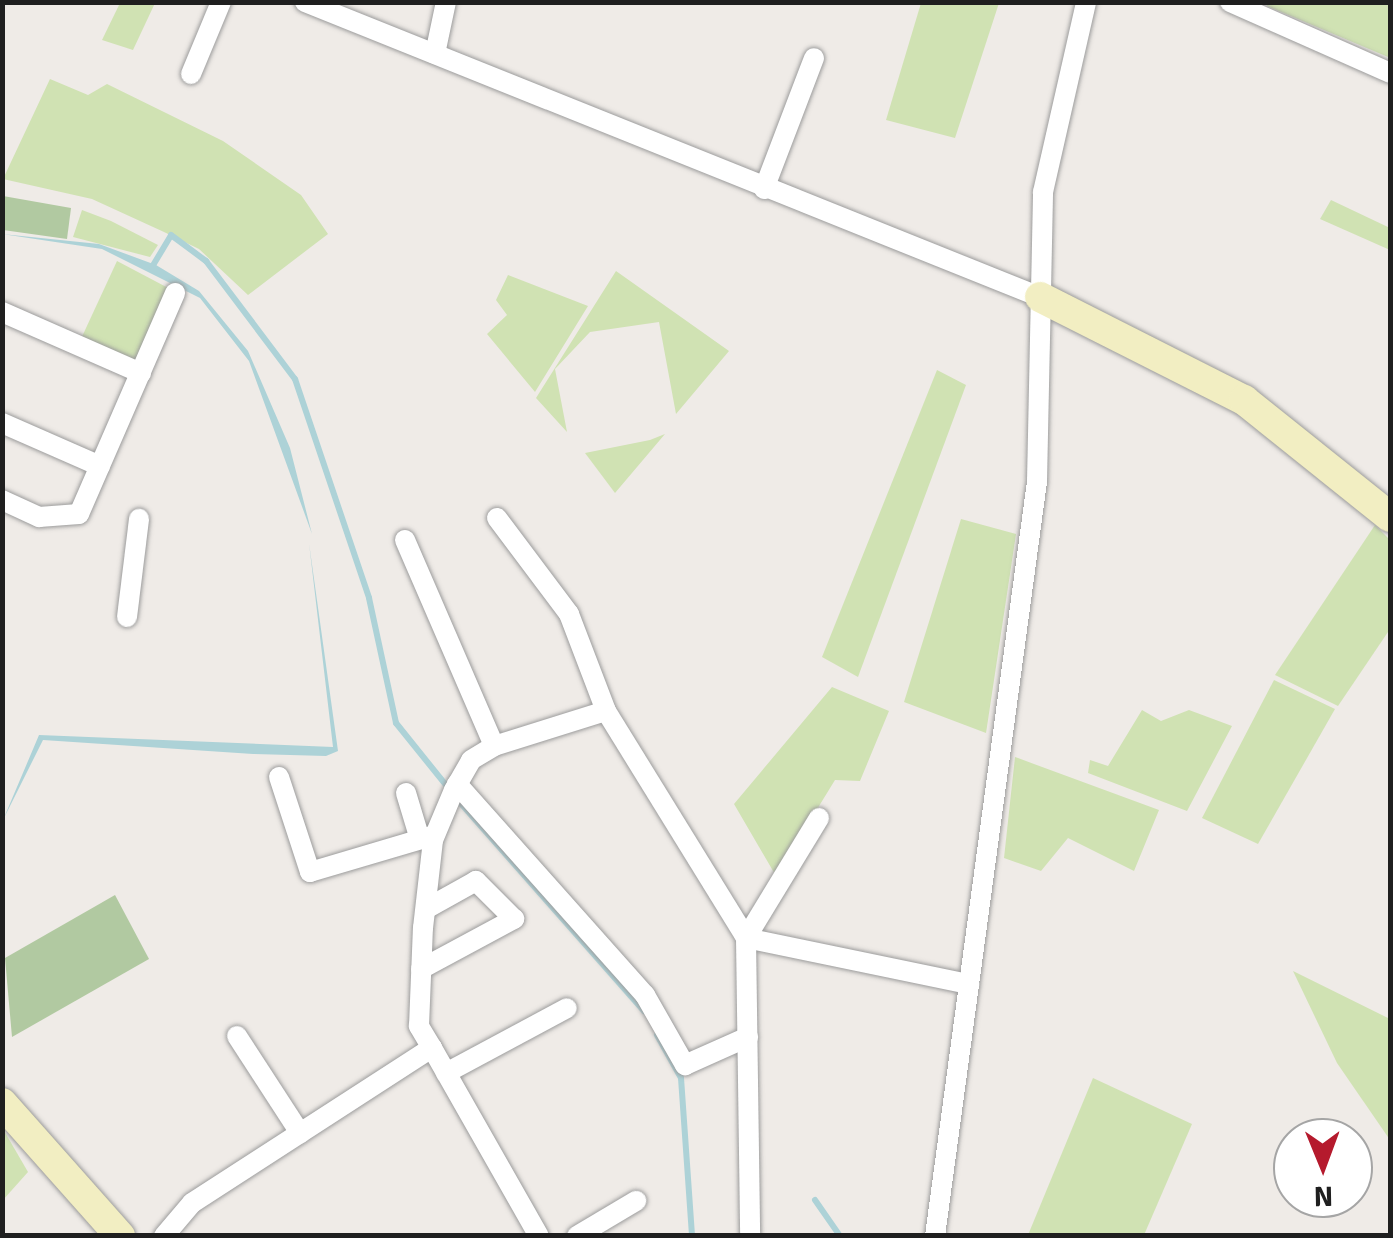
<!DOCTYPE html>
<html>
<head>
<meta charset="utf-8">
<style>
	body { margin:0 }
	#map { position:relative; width:1393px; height:1238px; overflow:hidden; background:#efebe7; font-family:Signika,sans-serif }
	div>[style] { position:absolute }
	.grass>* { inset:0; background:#d0e2b3 }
	.forest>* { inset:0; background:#b1c9a1 }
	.water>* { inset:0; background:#add2d7 }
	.stream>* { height:6px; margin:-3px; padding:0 3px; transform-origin:3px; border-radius:3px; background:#add2d7 }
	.roads { filter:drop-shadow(0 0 2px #9c9c9c) drop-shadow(0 0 2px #9c9c9c) }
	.street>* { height:20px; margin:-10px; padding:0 10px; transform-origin:10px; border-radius:10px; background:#fff }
	.secondary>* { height:30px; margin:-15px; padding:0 15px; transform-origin:15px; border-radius:15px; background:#f2eec2 }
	span { translate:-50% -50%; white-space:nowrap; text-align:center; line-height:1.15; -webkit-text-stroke:10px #fff; paint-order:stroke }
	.frame { position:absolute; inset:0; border:5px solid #1f1f1f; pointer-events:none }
	.north { position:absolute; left:1273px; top:1118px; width:100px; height:100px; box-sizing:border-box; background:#fff; border:2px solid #a5a5a5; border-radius:50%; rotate:179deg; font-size:28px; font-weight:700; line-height:40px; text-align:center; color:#1f1f1f }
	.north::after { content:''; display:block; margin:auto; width:35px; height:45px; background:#b51a2d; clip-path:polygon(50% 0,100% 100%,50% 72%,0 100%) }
</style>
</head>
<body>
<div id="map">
	<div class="grass">
		<div style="clip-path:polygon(120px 3px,155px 3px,133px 50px,102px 40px)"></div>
		<div style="clip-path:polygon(921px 3px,999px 3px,955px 138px,886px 120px)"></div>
		<div style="clip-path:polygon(1390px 3px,1388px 57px,1267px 6px,1268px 2px)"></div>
		<div style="clip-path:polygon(50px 79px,88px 95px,107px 84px,223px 141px,301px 195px,328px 234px,248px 295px,199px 249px,164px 232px,92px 199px,3px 179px)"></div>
		<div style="clip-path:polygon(1331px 200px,1390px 228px,1390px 250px,1320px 219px)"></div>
		<div style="clip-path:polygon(82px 210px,111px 221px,158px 245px,150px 257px,73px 237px)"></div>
		<div style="clip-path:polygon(117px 261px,172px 290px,138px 367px,80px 341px)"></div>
		<div style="clip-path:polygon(616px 271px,729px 351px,676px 414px,659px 322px,590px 332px,555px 369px,567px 432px,536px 398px)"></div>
		<div style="clip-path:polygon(508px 275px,588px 306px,535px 392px,487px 334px,507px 315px,496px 300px)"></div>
		<div style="clip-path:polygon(937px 370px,966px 385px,858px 677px,822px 657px)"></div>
		<div style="clip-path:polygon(665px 434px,615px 493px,585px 453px,650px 440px)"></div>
		<div style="clip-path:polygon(961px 519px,1016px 534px,986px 733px,904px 702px)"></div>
		<div style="clip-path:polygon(1375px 525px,1390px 540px,1390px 629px,1338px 706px,1275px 675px)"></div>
		<div style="clip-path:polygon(1274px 680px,1335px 709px,1258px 844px,1202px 818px)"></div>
		<div style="clip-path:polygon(832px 687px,889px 711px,860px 781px,835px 780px,776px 876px,734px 804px)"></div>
		<div style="clip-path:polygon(1142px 710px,1161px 721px,1189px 710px,1232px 726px,1187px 811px,1088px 773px,1090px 760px,1108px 766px)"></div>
		<div style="clip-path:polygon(1015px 757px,1159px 810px,1134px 871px,1068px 838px,1041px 871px,1004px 858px)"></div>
		<div style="clip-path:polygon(1293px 971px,1390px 1019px,1390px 1140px,1337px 1063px)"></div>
		<div style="clip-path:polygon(1093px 1078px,1192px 1124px,1144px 1235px,1028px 1235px)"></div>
		<div style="clip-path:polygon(3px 1129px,28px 1172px,3px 1200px,2px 1200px)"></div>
	</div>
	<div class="forest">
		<div style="clip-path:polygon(3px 196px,71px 208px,67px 239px,3px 230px)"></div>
		<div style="clip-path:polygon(115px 895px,149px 959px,12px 1037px,5px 958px)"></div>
	</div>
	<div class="water">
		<div style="clip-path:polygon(2px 234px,99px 244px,156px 265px,199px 291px,248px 351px,290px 448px,312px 534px,249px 361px,200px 298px,102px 249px)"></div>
		<div style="clip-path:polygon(309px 543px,338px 751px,326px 756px,253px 754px,43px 740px,3px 820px,39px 735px,333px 747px)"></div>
	</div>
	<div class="stream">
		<div style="left:152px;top:267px;width:37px;rotate:-59deg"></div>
		<div style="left:171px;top:235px;width:44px;rotate:36.6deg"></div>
		<div style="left:206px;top:261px;width:148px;rotate:53deg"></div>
		<div style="left:295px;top:379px;width:231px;rotate:71.3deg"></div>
		<div style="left:369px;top:598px;width:128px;rotate:77.8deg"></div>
		<div style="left:396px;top:723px;width:85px;rotate:51.2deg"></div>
		<div style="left:457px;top:799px;width:283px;rotate:48.6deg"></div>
		<div style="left:657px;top:1035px;width:49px;rotate:60.8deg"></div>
		<div style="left:681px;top:1078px;width:158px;rotate:86deg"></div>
		<div style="left:815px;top:1200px;width:44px;rotate:55.2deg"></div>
	</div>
	<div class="roads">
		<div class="street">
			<div style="left:305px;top:2px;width:792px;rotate:21.87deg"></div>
			<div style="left:1230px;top:2px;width:175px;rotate:23.9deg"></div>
			<div style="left:435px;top:54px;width:53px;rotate:-78.1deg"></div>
			<div style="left:191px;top:74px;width:78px;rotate:-67.4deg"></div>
			<div style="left:764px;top:189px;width:140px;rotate:-69.1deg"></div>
			<div style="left:2px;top:312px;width:152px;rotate:23.7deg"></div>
			<div style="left:2px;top:423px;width:107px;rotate:23.7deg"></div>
			<div style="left:2px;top:500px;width:41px;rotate:24.7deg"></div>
			<div style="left:39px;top:517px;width:40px;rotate:-4.3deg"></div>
			<div style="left:79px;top:514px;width:241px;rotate:-66.5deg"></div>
			<div style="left:497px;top:518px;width:120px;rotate:53.1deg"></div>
			<div style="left:569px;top:614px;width:104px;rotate:69.1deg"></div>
			<div style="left:405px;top:540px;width:224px;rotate:66.6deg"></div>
			<div style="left:127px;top:617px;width:99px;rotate:-83deg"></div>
			<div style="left:279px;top:777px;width:100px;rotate:71.9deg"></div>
			<div style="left:310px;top:872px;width:130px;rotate:-16.5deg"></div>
			<div style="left:457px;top:784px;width:283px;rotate:48.3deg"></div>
			<div style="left:645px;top:995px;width:81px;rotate:60.3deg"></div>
			<div style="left:685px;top:1065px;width:69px;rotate:-24deg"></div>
			<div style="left:406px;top:793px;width:45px;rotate:73.2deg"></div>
			<div style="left:819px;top:818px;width:140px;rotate:121.3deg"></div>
			<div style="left:746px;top:938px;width:228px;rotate:11.7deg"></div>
			<div style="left:421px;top:969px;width:106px;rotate:-28.3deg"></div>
			<div style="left:514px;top:919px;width:54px;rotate:-135deg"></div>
			<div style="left:476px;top:881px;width:57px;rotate:150.8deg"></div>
			<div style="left:237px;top:1036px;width:116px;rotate:57deg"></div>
			<div style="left:432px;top:1048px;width:26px;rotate:-121deg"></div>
			<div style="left:419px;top:1026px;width:98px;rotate:-87.7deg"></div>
			<div style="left:423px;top:928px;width:89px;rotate:-83.5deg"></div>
			<div style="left:433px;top:840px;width:54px;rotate:-67.2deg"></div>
			<div style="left:454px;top:790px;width:34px;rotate:-60deg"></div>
			<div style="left:471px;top:760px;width:27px;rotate:-31deg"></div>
			<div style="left:494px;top:746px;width:117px;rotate:-17.4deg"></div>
			<div style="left:606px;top:711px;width:267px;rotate:58.3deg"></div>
			<div style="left:746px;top:938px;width:298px;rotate:89.2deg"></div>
			<div style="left:446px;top:1073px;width:137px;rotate:-28.2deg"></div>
			<div style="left:164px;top:1236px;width:43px;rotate:-49.7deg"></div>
			<div style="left:192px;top:1203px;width:286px;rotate:-32.9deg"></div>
			<div style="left:432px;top:1048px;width:216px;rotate:60.4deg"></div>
			<div style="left:577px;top:1236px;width:69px;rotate:-30.7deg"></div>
			<div style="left:935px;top:1236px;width:761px;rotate:-82.3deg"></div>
			<div style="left:1037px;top:482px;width:290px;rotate:-88.8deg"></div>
			<div style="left:1043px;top:192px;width:195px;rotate:-77.2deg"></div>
		</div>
		<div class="secondary">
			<div style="left:1040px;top:297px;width:229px;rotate:26.8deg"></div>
			<div style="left:1244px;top:400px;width:187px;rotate:38.7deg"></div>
			<div style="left:2px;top:1103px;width:178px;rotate:48.4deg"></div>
		</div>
	</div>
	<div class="frame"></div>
	<div class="north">N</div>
</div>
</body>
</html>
